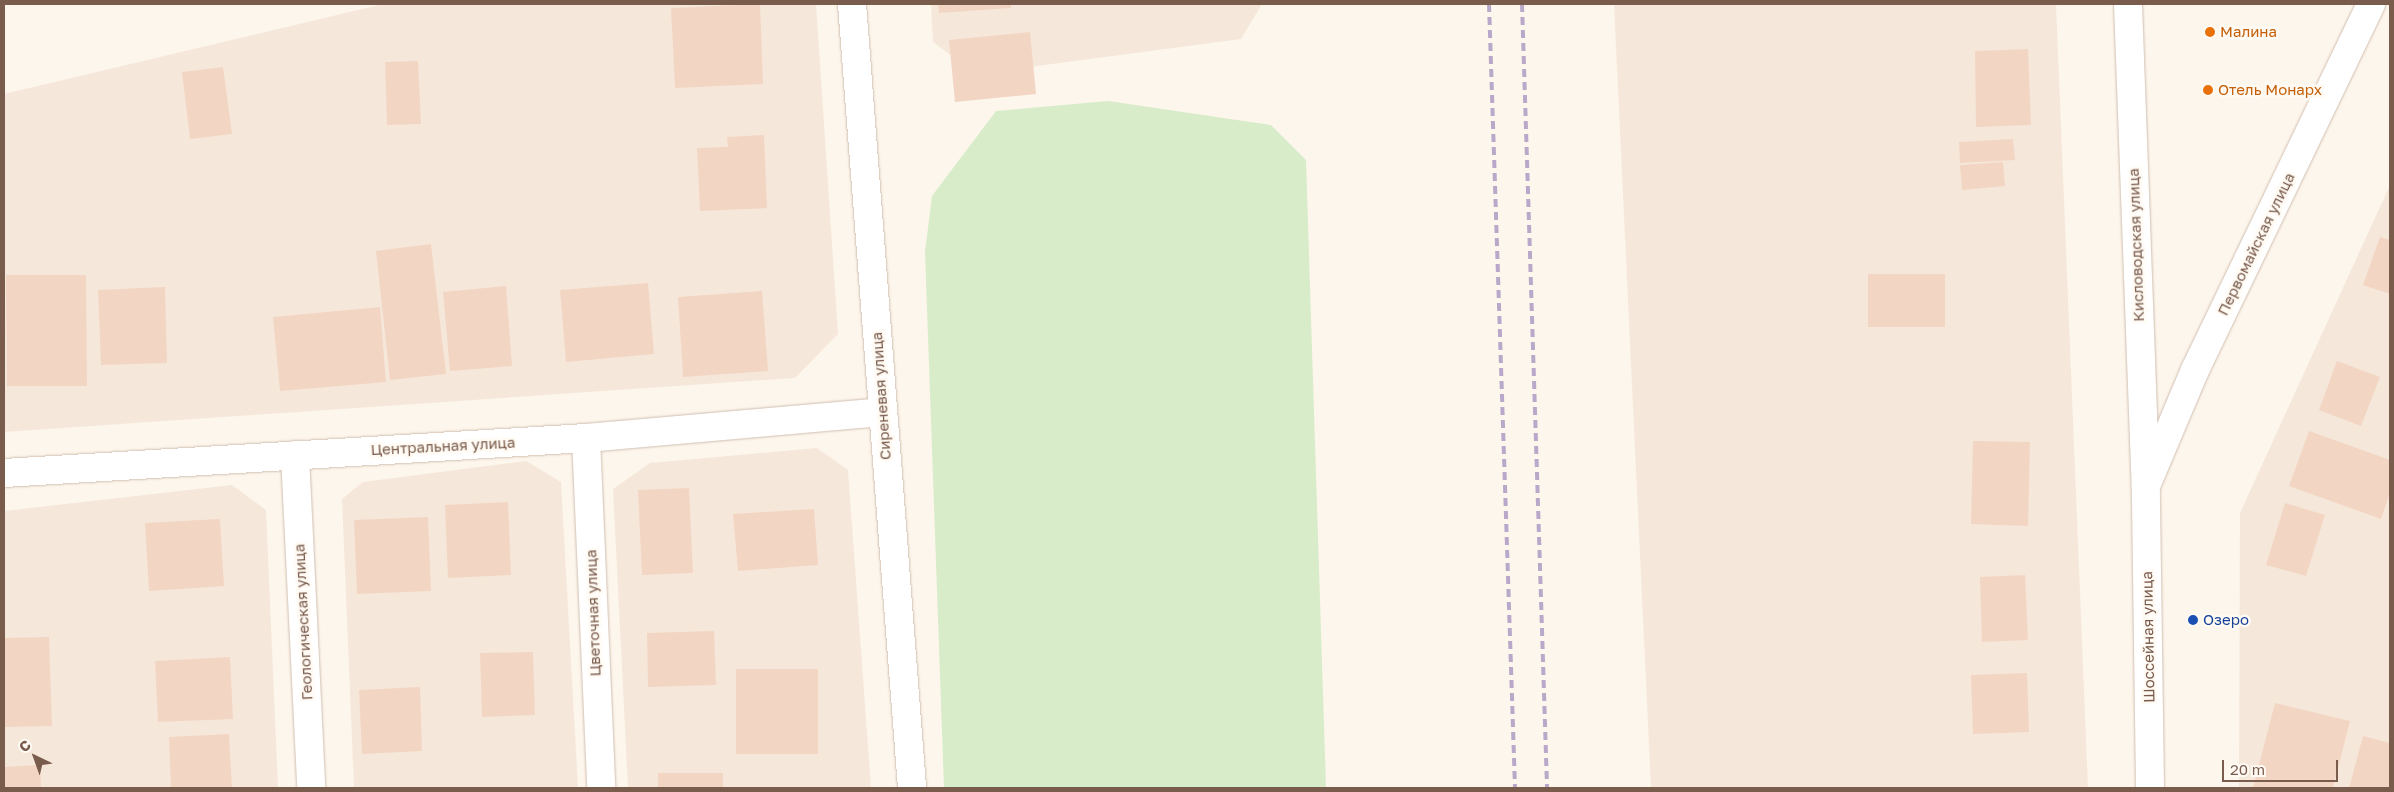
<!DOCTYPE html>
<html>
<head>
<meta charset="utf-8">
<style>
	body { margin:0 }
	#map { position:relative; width:2394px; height:792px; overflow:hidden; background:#fdf6ec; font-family:"Golos Text",sans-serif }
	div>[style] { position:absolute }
	.residential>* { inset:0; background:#f5e8da }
	.green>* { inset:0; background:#d8ecc9 }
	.building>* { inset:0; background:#f3d5c3 }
	.roads { filter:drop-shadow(0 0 1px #d1beb0) drop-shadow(0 0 1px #d1beb0) }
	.minor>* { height:28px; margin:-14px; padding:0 14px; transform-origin:14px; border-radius:14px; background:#fff }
	.tertiary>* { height:28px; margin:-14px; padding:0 14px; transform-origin:14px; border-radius:14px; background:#fff }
	.secondary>* { height:28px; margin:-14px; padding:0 14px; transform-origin:14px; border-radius:14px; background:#fff }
	.rail>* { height:4px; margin-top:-2px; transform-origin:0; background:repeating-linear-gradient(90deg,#b9a8c9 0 8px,transparent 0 13px) }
	.dots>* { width:14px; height:14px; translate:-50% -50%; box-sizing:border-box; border:2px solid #fffaf3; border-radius:50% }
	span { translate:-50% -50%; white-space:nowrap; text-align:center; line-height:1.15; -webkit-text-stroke:5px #fffaf3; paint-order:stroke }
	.food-label { font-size:15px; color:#c56008 }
	.left { translate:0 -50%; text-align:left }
	.street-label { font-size:15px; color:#7a5c4d }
	.transit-label { font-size:15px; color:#164399 }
	.frame { position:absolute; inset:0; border:5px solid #7a5c4d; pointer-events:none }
	.north { position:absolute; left:10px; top:732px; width:50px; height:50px; -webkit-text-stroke:4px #fffaf3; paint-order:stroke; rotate:318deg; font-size:14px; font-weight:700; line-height:20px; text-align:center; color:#7a5c4d }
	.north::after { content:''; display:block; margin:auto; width:18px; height:22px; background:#7a5c4d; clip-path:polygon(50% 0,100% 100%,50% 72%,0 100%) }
	.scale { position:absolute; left:2222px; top:760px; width:116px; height:22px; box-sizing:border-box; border:2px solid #7a5c4d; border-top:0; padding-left:6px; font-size:15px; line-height:18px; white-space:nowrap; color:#7a5c4d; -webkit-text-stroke:4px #fffaf3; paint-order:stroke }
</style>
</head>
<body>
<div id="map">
	<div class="residential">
		<div style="clip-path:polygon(383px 4px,816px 4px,838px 334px,795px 378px,4px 432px,4px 94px)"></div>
		<div style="clip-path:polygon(931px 4px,1262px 4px,1241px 39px,976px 74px,933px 42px)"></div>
		<div style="clip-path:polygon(1614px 4px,2056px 4px,2088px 788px,1651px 788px)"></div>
		<div style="clip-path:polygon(2390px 185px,2390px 788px,2239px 788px,2240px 513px)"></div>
		<div style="clip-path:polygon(817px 448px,848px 470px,871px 788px,628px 788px,613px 489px,650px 463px)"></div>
		<div style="clip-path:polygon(526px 461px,561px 482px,578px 788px,354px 788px,342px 499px,363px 482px)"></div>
		<div style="clip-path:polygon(232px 485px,266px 510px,278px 788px,4px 788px,4px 511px)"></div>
	</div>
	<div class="green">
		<div style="clip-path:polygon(1108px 101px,1271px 125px,1306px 160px,1326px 788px,944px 788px,925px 252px,932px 196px,996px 111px)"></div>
	</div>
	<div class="building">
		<div style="clip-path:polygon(760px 4px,763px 84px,675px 88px,671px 8px)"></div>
		<div style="clip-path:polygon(938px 4px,1011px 4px,1011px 8px,939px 13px)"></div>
		<div style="clip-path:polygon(1030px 32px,1036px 94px,955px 102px,949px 40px)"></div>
		<div style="clip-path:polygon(2028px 49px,2031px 125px,1976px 127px,1975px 51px)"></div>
		<div style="clip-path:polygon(418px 61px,421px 124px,387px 125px,385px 62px)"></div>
		<div style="clip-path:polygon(223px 67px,232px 134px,190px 139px,182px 72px)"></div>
		<div style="clip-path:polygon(764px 135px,767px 208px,700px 211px,697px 148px,728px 147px,727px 137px)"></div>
		<div style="clip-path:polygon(2013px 139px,2015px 160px,1960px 163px,1959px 142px)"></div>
		<div style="clip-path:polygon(2003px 162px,2005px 186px,1962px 190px,1960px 165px)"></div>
		<div style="clip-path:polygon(2380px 237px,2390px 240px,2390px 294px,2363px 285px)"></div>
		<div style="clip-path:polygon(431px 244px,446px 374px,390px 380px,376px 251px)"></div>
		<div style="clip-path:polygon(1868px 274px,1945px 274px,1945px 327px,1868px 327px)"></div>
		<div style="clip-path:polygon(6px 275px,86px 275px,87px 386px,7px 386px)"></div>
		<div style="clip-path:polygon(648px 283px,654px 354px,566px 362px,560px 290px)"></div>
		<div style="clip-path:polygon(506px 286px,512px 366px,450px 371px,443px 292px)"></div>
		<div style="clip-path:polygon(165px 287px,167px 363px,101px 365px,98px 290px)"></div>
		<div style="clip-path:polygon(762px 291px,768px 371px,683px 377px,678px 297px)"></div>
		<div style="clip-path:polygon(380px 307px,386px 382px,280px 391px,273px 317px)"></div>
		<div style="clip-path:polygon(2337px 361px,2380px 377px,2361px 426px,2319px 410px)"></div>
		<div style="clip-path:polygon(2309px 431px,2390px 460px,2390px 493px,2381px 519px,2289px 486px)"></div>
		<div style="clip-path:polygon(1973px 441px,2030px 442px,2028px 526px,1971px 524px)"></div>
		<div style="clip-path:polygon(689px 488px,693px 573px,642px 575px,638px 490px)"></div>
		<div style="clip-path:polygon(508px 502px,511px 575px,448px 578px,445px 505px)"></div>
		<div style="clip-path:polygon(2285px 503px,2325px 515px,2306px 576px,2266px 565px)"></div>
		<div style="clip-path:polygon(814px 509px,818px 565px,738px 571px,733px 514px)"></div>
		<div style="clip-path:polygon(428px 517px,431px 591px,357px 594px,354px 520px)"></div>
		<div style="clip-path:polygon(220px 519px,224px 586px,149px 591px,145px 523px)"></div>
		<div style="clip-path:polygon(2025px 575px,2028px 640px,1982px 642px,1980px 577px)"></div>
		<div style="clip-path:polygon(714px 631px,716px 685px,648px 687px,647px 633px)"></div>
		<div style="clip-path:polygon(49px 637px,52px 726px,4px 727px,4px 638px)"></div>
		<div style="clip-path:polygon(533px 652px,535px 715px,482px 717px,480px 653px)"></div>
		<div style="clip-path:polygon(230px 657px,233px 719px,158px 722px,155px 661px)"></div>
		<div style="clip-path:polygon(736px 669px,818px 669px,818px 754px,736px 754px)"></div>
		<div style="clip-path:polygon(2027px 673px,2029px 732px,1973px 734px,1971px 675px)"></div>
		<div style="clip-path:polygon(420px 687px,422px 751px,362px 754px,359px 690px)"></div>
		<div style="clip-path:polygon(2275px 703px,2350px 721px,2333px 788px,2253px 788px)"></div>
		<div style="clip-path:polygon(229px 734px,232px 788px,171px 788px,169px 737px)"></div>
		<div style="clip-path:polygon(2363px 736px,2390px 743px,2390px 788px,2349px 788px)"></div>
		<div style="clip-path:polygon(40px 765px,41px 788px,4px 788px,4px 767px)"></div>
		<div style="clip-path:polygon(658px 773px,723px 773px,723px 788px,658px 788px)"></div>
	</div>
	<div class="roads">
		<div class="minor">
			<div style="left:586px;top:438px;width:350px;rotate:87.5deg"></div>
			<div style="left:295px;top:455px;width:333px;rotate:87.2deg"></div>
			<div style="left:4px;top:473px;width:583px;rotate:-3.44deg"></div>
			<div style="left:586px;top:438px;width:297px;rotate:-5deg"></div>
		</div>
		<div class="tertiary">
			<div style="left:852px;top:4px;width:786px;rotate:85.62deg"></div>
			<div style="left:2128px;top:4px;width:482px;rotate:87.9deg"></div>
		</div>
		<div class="secondary">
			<div style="left:2150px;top:788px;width:302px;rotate:-90.8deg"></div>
			<div style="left:2146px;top:486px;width:126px;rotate:-67.1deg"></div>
			<div style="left:2195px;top:370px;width:406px;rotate:-64.3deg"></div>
		</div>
	</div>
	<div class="rail">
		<div style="left:1489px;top:4px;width:784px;rotate:88.1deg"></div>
		<div style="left:1522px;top:4px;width:784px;rotate:88.17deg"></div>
	</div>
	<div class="dots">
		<div style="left:2210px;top:32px;background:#e8710a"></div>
		<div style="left:2208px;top:90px;background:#e8710a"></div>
		<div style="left:2193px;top:620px;background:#1a4fb4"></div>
	</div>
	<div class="food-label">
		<span class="left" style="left:2220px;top:32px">Малина</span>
		<span class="left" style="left:2218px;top:90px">Отель Монарх</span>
	</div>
	<div class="street-label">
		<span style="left:2256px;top:244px;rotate:-64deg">Первомайская улица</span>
		<span style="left:2136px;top:245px;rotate:-92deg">Кисловодская улица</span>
		<span style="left:881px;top:396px;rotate:-94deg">Сиреневая улица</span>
		<span style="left:443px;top:446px;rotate:-3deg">Центральная улица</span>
		<span style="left:593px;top:613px;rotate:-92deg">Цветочная улица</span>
		<span style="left:303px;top:622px;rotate:-93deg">Геологическая улица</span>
		<span style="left:2148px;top:637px;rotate:-91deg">Шоссейная улица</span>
	</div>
	<div class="transit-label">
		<span class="left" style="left:2203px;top:620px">Озеро</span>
	</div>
	<div class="frame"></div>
	<div class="north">С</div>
	<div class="scale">20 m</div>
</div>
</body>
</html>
